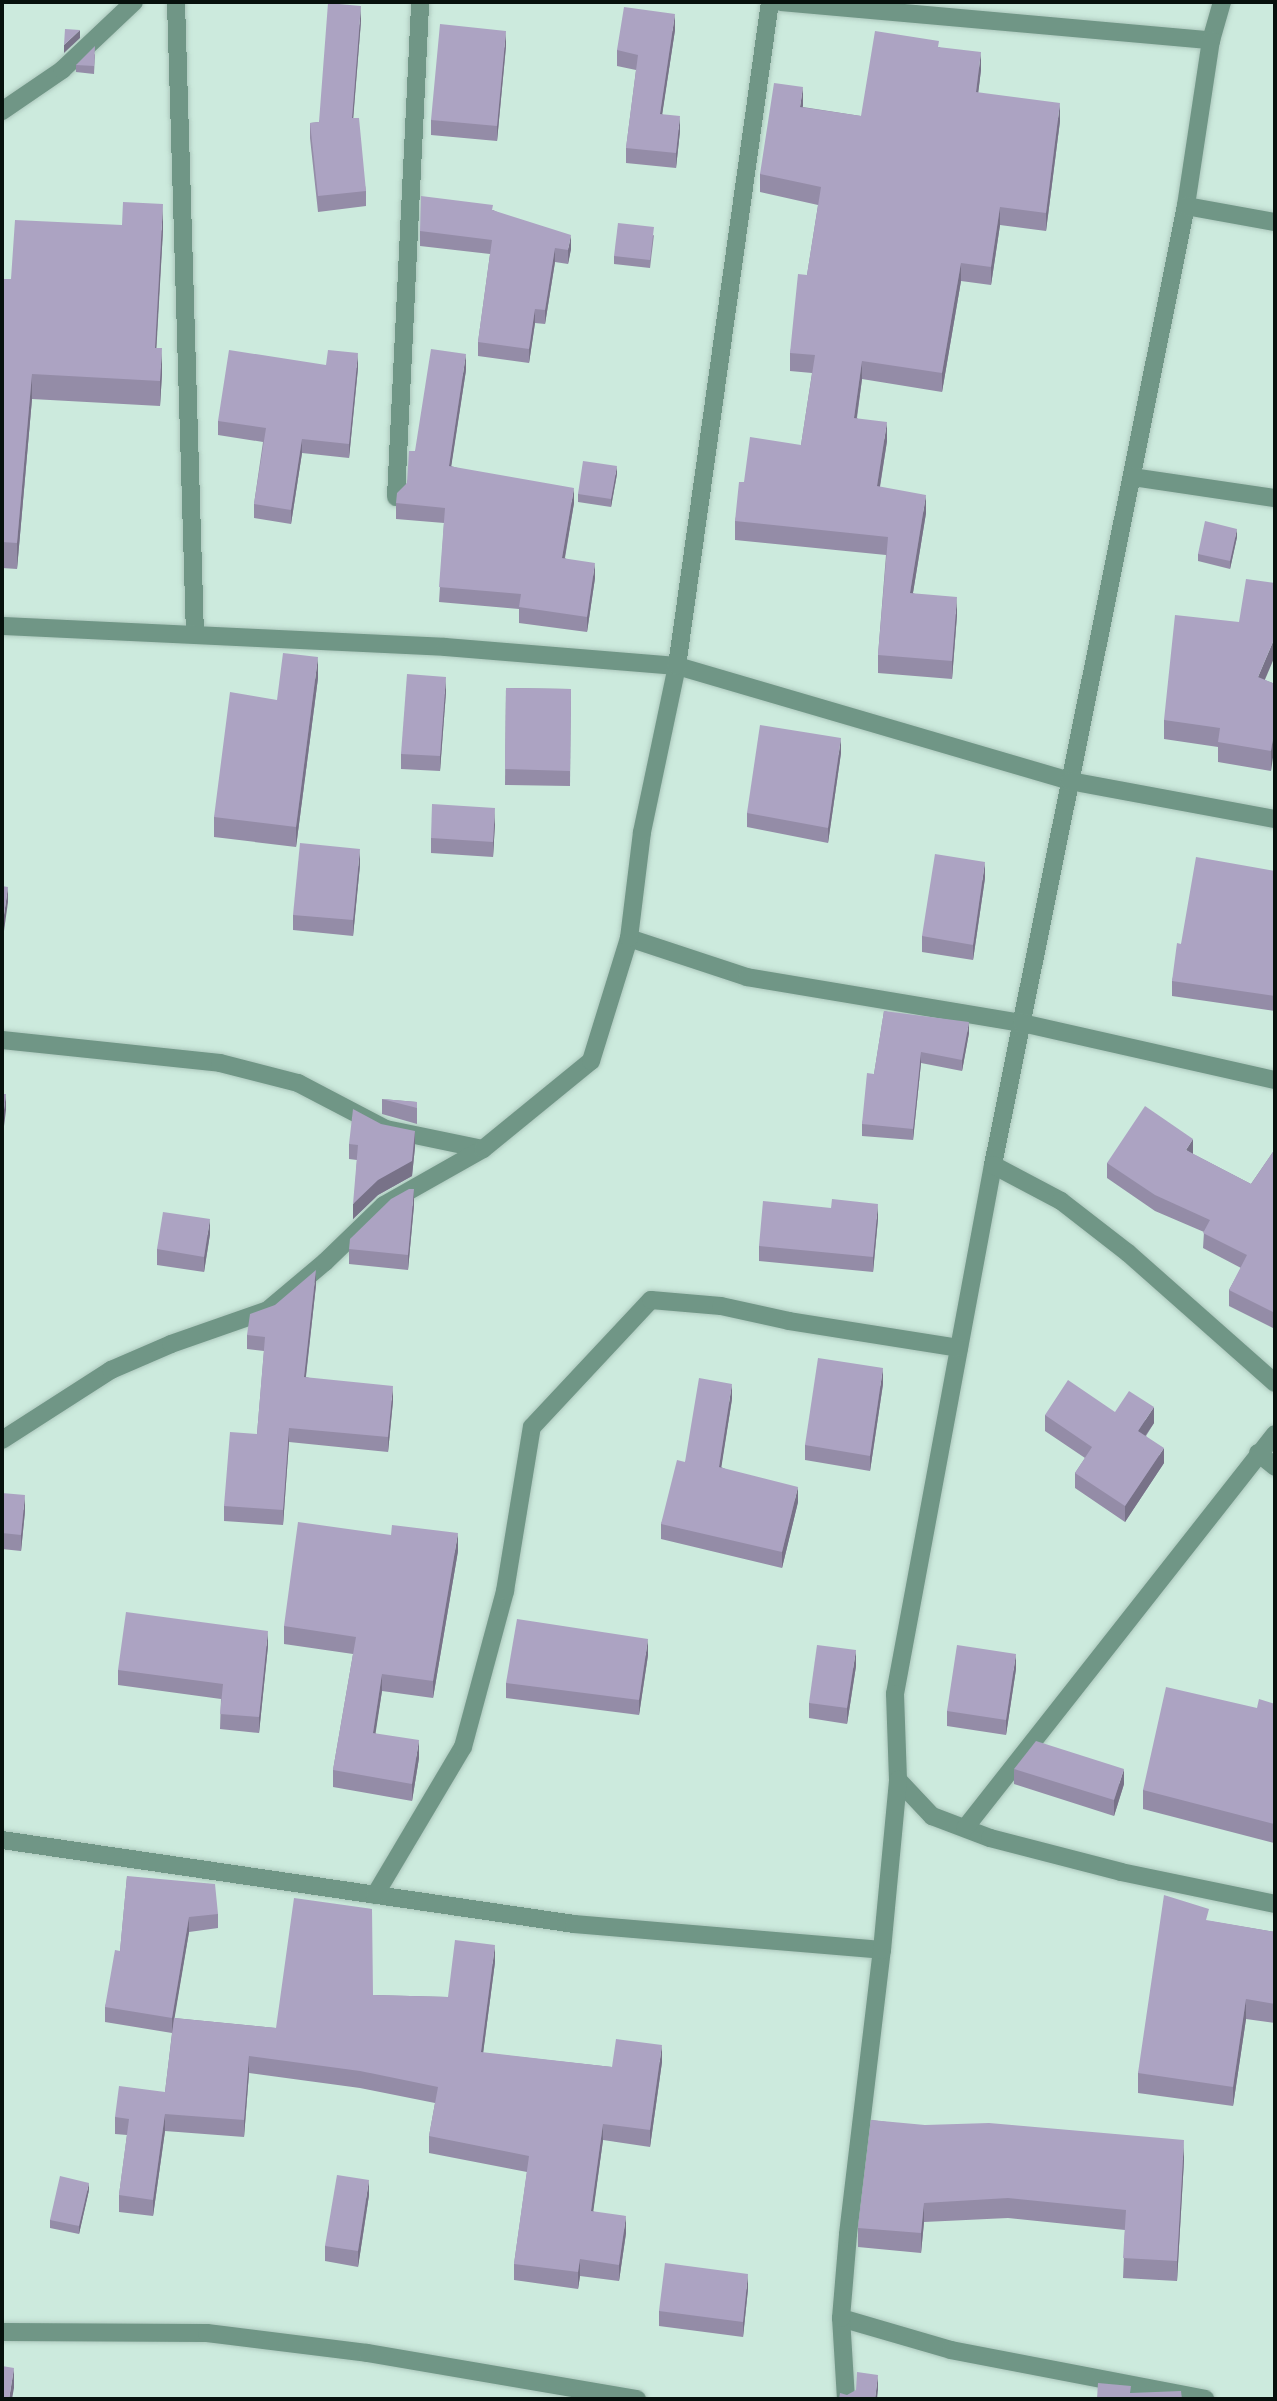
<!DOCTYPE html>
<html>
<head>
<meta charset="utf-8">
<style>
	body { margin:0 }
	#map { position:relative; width:1277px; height:2401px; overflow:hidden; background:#cceadd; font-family:"Exo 2",sans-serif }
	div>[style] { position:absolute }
	.roads { filter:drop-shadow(0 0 2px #acc7bc) drop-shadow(0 0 2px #acc7bc) }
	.street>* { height:18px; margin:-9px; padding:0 9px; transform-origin:9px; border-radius:9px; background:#709686 }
	.wall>* { inset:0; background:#948ca7 }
	.shaded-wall>* { inset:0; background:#787288 }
	.building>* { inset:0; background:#aca3c2 }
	span { translate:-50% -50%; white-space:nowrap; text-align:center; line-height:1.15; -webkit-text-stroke:5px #cceadd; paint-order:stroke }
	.frame { position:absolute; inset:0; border:4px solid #07110d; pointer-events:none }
</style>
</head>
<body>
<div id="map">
	<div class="roads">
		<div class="street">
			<div style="left:176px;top:2px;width:631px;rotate:88.28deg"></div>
			<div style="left:781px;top:2px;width:432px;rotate:5.1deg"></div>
			<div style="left:1222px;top:2px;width:40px;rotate:106deg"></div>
			<div style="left:1211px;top:40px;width:168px;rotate:98.6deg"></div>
			<div style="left:1186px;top:206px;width:978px;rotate:101.38deg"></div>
			<div style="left:993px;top:1165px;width:538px;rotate:100.5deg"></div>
			<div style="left:895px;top:1694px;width:86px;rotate:88deg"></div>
			<div style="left:898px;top:1780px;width:50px;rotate:46.6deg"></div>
			<div style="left:932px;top:1816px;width:62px;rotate:20.8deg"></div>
			<div style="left:990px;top:1838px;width:135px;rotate:14.5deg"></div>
			<div style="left:1121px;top:1872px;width:157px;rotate:11.7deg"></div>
			<div style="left:2px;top:111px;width:73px;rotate:-34.3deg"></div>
			<div style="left:62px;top:70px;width:99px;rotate:-43.4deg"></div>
			<div style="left:1186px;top:206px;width:90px;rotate:10.2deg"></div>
			<div style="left:1132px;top:477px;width:145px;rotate:8.4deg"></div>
			<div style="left:396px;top:497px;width:496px;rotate:-87.2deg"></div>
			<div style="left:2px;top:626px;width:443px;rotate:2.7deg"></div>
			<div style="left:445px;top:647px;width:233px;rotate:4.7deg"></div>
			<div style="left:677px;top:666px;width:409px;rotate:16.3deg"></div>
			<div style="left:1070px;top:781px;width:208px;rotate:10.5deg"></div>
			<div style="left:629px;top:938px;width:124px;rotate:18.3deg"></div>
			<div style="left:747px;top:977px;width:279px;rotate:9.5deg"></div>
			<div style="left:1022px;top:1023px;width:259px;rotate:12.7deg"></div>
			<div style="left:2px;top:1040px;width:219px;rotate:6deg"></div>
			<div style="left:220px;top:1063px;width:81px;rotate:14.4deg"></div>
			<div style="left:298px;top:1083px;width:99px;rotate:27.6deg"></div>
			<div style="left:386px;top:1129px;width:99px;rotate:11.7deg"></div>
			<div style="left:993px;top:1165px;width:77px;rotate:27.9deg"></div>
			<div style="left:1061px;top:1201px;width:85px;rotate:37.8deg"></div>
			<div style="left:1128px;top:1253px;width:196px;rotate:41.5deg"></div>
			<div style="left:2px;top:1440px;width:130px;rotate:-32.7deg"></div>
			<div style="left:111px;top:1370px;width:65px;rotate:-23.4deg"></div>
			<div style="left:171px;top:1344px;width:103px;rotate:-19.3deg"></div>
			<div style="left:268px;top:1310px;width:75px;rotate:-40.1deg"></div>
			<div style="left:325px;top:1262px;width:82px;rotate:-44deg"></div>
			<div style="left:384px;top:1205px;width:114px;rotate:-29.5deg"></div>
			<div style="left:483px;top:1149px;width:139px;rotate:-39.2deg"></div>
			<div style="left:591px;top:1061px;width:129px;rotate:-72.8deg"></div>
			<div style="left:629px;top:938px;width:107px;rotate:-83deg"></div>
			<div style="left:642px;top:832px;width:170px;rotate:-78.1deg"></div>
			<div style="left:677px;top:666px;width:670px;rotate:-82.03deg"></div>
			<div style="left:1258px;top:1453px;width:22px;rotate:39deg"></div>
			<div style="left:965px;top:1828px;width:501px;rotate:-51.8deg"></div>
			<div style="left:2px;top:1840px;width:578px;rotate:8.35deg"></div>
			<div style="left:574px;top:1924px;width:309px;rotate:4.8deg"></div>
			<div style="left:375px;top:1895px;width:172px;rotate:-59.3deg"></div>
			<div style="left:463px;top:1747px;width:162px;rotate:-74.9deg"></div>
			<div style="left:505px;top:1591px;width:166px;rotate:-80.7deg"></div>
			<div style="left:532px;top:1427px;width:174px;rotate:-46.9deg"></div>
			<div style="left:651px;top:1300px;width:70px;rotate:4.9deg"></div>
			<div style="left:721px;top:1306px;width:70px;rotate:12.4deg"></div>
			<div style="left:789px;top:1321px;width:172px;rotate:9deg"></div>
			<div style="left:841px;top:2318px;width:115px;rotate:16.2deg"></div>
			<div style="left:951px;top:2350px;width:259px;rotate:10.9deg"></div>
			<div style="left:2px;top:2332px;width:205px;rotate:0.3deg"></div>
			<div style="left:207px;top:2333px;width:161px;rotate:7.1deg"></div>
			<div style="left:367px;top:2353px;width:274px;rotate:9.7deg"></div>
			<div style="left:846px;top:2399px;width:81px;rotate:-93.5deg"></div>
			<div style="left:841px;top:2318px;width:84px;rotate:-85.2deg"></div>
			<div style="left:848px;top:2234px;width:286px;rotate:-83.2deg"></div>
			<div style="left:882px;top:1950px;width:171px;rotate:-84.6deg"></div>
		</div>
	</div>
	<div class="wall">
		<div style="clip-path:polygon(361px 21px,353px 118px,366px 191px,366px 206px,318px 212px,310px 138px,310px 123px,319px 122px)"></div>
		<div style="clip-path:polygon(675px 30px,662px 114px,680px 131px,676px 168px,626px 163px,626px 148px,636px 70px,617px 66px,617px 50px)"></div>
		<div style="clip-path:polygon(506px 46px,497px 141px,431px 135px,431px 120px)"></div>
		<div style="clip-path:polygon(939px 47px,981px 70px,978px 93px,1060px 121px,1046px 231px,1000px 225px,991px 285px,961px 281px,942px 392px,862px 379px,857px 418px,887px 441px,880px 487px,926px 513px,913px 593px,957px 615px,952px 679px,878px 673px,878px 655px,886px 555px,735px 540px,735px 521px,744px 482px,801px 445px,812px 373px,790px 371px,790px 353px,807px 275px,818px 205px,760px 192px,760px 174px,803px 107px,861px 116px)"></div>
		<div style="clip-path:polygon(95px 54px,94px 74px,76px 72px,76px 65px)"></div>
		<div style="clip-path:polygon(493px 210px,571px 249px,568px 264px,555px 262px,545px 324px,535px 323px,529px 363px,478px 356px,478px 342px,490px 254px,420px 246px,420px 231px)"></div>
		<div style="clip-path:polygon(163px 230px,156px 348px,162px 374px,160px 406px,32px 399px,17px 569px,2px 568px,2px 279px,11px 279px)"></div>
		<div style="clip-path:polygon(654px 235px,650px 268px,614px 264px,614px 256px)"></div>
		<div style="clip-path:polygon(326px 365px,358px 368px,349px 458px,302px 453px,291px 524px,254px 518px,254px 504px,263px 442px,218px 435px,218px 421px)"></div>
		<div style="clip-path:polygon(466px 370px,451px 466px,574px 503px,565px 558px,595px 578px,587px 632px,519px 623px,519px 609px,439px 602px,444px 523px,396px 519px,396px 503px,407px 483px,415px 451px)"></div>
		<div style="clip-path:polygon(617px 474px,611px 507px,578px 502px,578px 494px)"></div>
		<div style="clip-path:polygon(1237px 537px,1230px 569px,1198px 561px,1198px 554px)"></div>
		<div style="clip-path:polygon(318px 678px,296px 847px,214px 837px,214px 817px,277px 700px)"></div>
		<div style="clip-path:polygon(1265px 680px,1275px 684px,1271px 771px,1218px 762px,1218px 747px,1164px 739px,1164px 720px)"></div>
		<div style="clip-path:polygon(506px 688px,571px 689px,570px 786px,505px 785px)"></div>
		<div style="clip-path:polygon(446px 692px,440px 771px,401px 769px,401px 754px)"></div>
		<div style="clip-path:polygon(841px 753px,828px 843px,747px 827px,747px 813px)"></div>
		<div style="clip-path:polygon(495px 824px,493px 857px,431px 853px,431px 838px)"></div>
		<div style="clip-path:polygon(360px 865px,353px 936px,293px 930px,293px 915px)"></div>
		<div style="clip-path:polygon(1275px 871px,1275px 1011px,1172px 996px,1172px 981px,1181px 944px)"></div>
		<div style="clip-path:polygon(985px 878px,973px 960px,922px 952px,922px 936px)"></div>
		<div style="clip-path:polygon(884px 1011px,969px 1033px,962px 1071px,921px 1063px,913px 1140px,862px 1136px,862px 1124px,874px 1074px)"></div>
		<div style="clip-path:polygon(382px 1099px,417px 1102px,417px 1124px,382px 1114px)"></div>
		<div style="clip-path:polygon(381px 1124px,415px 1147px,412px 1176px,378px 1195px,353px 1219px,357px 1160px,349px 1159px,349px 1144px)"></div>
		<div style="clip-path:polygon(1275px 1149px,1275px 1329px,1229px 1306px,1229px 1290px,1241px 1268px,1203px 1248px,1204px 1232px,1155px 1211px,1107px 1178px,1107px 1163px,1193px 1154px,1251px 1184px)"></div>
		<div style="clip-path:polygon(414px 1205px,408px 1270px,349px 1264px,349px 1249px)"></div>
		<div style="clip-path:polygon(878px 1219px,873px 1272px,759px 1261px,759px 1246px)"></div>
		<div style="clip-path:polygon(210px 1234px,204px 1272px,157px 1265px,157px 1249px)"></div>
		<div style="clip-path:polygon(316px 1285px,306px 1377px,393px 1401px,388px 1452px,289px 1442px,283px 1525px,224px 1521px,224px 1506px,257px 1434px,264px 1351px,247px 1349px,247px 1335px,275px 1305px)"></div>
		<div style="clip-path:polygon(883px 1384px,870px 1471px,805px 1460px,805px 1445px)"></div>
		<div style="clip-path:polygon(732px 1399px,721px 1467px,798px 1502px,782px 1568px,661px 1539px,661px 1524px,685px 1462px)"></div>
		<div style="clip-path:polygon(1115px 1412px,1154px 1423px,1146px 1436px,1164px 1463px,1125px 1522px,1075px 1488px,1075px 1473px,1085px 1458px,1045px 1431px,1045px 1415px)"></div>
		<div style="clip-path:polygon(2px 1493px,25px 1511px,21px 1551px,2px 1549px)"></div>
		<div style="clip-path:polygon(458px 1551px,433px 1698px,382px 1691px,375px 1733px,419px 1758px,412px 1801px,333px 1787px,333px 1770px,353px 1654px,284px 1644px,284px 1626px)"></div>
		<div style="clip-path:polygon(268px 1646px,259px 1733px,220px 1729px,221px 1699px,118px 1685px,118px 1670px)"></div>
		<div style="clip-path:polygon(648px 1655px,639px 1715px,506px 1698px,506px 1683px)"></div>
		<div style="clip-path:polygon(856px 1666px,847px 1724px,809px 1718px,809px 1703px)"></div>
		<div style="clip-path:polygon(1016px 1669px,1006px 1735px,947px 1726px,947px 1711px)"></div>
		<div style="clip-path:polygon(1275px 1704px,1274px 1843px,1143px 1809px,1143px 1790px,1257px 1708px)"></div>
		<div style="clip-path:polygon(1014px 1769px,1124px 1784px,1114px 1816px,1014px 1784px)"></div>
		<div style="clip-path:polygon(127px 1876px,218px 1914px,218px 1928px,189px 1932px,174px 2018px,276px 2028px,373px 1995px,448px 1997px,495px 1962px,483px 2053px,612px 2067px,662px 2062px,650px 2147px,603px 2140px,593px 2211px,626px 2233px,619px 2281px,580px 2276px,578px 2289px,514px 2280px,514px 2264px,527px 2172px,429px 2153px,429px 2136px,435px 2103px,360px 2088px,249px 2073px,244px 2137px,165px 2131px,153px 2216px,119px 2212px,119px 2195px,127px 2135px,115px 2134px,115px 2117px,165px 2092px,172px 2033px,105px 2022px,105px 2007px,120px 1951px)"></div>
		<div style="clip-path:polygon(1209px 1921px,1275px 1932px,1275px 2023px,1246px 2019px,1233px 2106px,1138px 2093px,1138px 2073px)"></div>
		<div style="clip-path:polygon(871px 2120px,1184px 2160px,1177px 2281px,1123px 2278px,1125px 2230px,1008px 2218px,924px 2222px,921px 2253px,858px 2247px,858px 2228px)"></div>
		<div style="clip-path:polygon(89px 2190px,79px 2234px,50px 2228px,50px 2220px)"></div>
		<div style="clip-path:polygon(369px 2195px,358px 2267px,325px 2261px,325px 2246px)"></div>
		<div style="clip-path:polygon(748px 2289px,743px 2337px,659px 2326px,659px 2311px)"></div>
	</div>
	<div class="shaded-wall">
		<div style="clip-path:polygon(361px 6px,361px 21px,352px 134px,352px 118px)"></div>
		<div style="clip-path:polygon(675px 14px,675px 30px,660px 129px,660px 114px)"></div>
		<div style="clip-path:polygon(80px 30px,80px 38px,64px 53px,64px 45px)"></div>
		<div style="clip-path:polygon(506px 31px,506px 46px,497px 141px,497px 126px)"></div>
		<div style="clip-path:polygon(981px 52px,981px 70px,976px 111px,976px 92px)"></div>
		<div style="clip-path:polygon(803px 87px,803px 106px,800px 125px,800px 107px)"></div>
		<div style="clip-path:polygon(1060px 103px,1060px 121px,1046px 231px,1046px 213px)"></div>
		<div style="clip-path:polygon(680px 116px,680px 131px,676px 168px,676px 153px)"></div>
		<div style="clip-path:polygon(163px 204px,163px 230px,155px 374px,155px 348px)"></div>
		<div style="clip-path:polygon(1000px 207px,1000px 225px,991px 285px,991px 267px)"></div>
		<div style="clip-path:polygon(571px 235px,571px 249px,568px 264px,568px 250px)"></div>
		<div style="clip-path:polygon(555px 248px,555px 262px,545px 324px,545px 310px)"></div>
		<div style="clip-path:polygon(961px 263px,961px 281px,942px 392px,942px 373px)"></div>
		<div style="clip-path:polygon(535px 309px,535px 323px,529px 363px,529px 349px)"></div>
		<div style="clip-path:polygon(162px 348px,162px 374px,160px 406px,160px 381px)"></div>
		<div style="clip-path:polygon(358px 353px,358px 368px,349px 458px,349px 444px)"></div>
		<div style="clip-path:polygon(466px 354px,466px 370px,449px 481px,449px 466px)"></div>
		<div style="clip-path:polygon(862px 361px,862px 379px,854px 436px,854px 418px)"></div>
		<div style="clip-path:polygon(32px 374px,32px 399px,17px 569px,17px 543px)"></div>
		<div style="clip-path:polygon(887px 422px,887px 441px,877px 504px,877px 486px)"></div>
		<div style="clip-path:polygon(302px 439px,302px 453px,291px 524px,291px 510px)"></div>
		<div style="clip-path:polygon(617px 466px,617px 474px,611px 507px,611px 499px)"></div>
		<div style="clip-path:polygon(574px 488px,574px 503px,562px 573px,562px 558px)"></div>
		<div style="clip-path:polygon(926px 495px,926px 513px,910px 611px,910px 593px)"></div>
		<div style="clip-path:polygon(1237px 529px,1237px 537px,1230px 569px,1230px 561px)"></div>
		<div style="clip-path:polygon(595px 563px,595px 578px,587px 632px,587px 617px)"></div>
		<div style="clip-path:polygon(957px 597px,957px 615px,952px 679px,952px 661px)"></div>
		<div style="clip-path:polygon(1275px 637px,1275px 656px,1258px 696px,1258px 677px)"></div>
		<div style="clip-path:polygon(318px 657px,318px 678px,296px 847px,296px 827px)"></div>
		<div style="clip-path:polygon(446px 677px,446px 692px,440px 771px,440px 756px)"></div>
		<div style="clip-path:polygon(1275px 724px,1275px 744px,1271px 771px,1271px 751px)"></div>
		<div style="clip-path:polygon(841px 738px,841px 753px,828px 843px,828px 828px)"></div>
		<div style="clip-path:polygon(495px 808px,495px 824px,493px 857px,493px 842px)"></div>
		<div style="clip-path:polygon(360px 849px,360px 865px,353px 936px,353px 920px)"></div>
		<div style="clip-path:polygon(985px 862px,985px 878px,973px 960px,973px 945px)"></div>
		<div style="clip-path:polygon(8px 887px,8px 902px,3px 938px,3px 922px)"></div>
		<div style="clip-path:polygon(969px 1022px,969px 1033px,962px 1071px,962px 1060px)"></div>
		<div style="clip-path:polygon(921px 1052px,921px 1063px,913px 1140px,913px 1129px)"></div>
		<div style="clip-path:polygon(6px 1094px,6px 1110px,2px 1142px,2px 1126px)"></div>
		<div style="clip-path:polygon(415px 1131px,415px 1147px,412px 1176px,378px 1195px,353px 1219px,353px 1204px)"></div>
		<div style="clip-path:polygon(1193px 1139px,1193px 1155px,1186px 1150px)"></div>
		<div style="clip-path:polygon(414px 1189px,414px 1205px,408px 1270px,408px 1255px)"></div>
		<div style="clip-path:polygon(878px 1204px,878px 1219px,873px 1272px,873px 1257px)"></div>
		<div style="clip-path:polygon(210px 1219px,210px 1234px,204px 1272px,204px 1257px)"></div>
		<div style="clip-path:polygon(316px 1270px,316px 1285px,304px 1392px,304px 1377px)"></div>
		<div style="clip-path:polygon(883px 1368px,883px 1384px,870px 1471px,870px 1456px)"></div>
		<div style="clip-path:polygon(732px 1384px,732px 1399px,719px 1482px,719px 1467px)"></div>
		<div style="clip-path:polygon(393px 1386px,393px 1401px,388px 1452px,388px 1437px)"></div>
		<div style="clip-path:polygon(1154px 1407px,1154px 1423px,1138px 1446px,1138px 1431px)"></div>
		<div style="clip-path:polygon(289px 1428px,289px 1442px,283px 1525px,283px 1510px)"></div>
		<div style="clip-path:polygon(1164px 1448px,1164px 1463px,1125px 1522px,1125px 1506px)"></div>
		<div style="clip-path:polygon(798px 1487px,798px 1502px,782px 1568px,782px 1552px)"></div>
		<div style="clip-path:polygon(25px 1495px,25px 1511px,21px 1551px,21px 1535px)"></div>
		<div style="clip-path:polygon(458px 1533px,458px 1551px,433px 1698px,433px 1681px)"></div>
		<div style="clip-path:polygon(268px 1631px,268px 1646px,259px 1733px,259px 1717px)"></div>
		<div style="clip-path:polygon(648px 1639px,648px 1655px,639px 1715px,639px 1700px)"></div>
		<div style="clip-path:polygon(856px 1650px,856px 1666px,847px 1724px,847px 1708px)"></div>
		<div style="clip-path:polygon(1016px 1654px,1016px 1669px,1006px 1735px,1006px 1720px)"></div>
		<div style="clip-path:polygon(382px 1674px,382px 1691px,373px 1750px,373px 1733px)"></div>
		<div style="clip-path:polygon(419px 1740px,419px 1758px,412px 1801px,412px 1784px)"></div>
		<div style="clip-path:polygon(1124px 1769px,1124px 1784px,1114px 1816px,1114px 1800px)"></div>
		<div style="clip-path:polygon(1275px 1820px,1275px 1839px,1274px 1843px,1274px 1824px)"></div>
		<div style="clip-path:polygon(189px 1917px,189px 1932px,172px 2033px,172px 2018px)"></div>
		<div style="clip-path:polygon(495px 1945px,495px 1962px,481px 2069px,481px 2052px)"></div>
		<div style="clip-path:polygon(1246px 1999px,1246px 2019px,1233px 2106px,1233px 2087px)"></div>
		<div style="clip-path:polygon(662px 2045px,662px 2062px,650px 2147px,650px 2130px)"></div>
		<div style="clip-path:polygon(249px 2056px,249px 2073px,244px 2137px,244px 2120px)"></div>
		<div style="clip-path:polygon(165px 2114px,165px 2131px,153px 2216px,153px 2200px)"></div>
		<div style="clip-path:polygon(603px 2124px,603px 2140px,591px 2228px,591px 2211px)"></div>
		<div style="clip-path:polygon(1184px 2140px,1184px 2160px,1177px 2281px,1177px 2261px)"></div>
		<div style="clip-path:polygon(369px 2180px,369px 2195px,358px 2267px,358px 2251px)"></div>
		<div style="clip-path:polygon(89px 2183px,89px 2190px,79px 2234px,79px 2226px)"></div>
		<div style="clip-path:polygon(924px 2203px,924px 2222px,921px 2253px,921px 2233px)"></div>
		<div style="clip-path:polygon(626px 2216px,626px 2233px,619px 2281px,619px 2265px)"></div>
		<div style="clip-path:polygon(580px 2259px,580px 2276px,578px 2289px,578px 2272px)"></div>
		<div style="clip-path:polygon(748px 2274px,748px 2289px,743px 2337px,743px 2322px)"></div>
		<div style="clip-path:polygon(14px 2368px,14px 2388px,12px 2399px,9px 2399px)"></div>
		<div style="clip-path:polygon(878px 2375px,878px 2390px,877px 2399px,875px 2399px)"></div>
	</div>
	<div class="building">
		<div style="clip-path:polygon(328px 3px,361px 6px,352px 118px,359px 118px,366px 191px,318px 196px,310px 123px,319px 122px)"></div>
		<div style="clip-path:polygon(624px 7px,675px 14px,660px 114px,680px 116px,676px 153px,626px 148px,638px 55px,617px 50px)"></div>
		<div style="clip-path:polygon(440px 24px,506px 31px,497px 126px,431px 120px)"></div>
		<div style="clip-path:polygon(65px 29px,80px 30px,64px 45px)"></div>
		<div style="clip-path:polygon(875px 31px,939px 41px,938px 47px,981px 52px,976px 92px,1060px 103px,1046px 213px,1000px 207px,991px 267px,961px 263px,942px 373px,862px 361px,854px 418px,887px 422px,877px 486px,926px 495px,910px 593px,957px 597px,952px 661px,878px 655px,888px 537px,735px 521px,739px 482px,744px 482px,750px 437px,801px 445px,815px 355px,790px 353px,798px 274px,807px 275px,821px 187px,760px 174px,774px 83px,803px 87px,800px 107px,861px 116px)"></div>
		<div style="clip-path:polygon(95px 46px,94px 66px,76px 65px)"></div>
		<div style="clip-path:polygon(421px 196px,493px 205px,492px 210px,571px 235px,568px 250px,555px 248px,545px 310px,535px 309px,529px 349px,478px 342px,492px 240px,420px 231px)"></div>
		<div style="clip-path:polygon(123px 202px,163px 204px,155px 348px,162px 348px,160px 381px,32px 374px,17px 543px,2px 542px,2px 279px,11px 279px,15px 220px,122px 225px)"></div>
		<div style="clip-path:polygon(618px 223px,654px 227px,650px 260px,614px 256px)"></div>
		<div style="clip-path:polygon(431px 349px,466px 354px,449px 466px,574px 488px,562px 558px,595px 563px,587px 617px,519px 607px,521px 594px,439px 587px,445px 508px,396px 503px,397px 493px,407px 483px,409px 451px,415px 451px)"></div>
		<div style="clip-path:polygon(229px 350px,326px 365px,328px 350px,358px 353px,349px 444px,302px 439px,291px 510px,254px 504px,266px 428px,218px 421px)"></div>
		<div style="clip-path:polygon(583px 461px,617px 466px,611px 499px,578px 494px)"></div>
		<div style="clip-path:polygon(1205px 521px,1237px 529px,1230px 561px,1198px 554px)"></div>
		<div style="clip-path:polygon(1246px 579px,1275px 583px,1275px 637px,1258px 677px,1275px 684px,1275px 724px,1271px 751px,1218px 742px,1220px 728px,1164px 720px,1175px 615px,1239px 622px)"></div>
		<div style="clip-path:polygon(283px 653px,318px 657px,296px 827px,214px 817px,230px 692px,277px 700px)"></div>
		<div style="clip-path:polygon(407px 674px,446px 677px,440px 756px,401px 754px)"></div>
		<div style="clip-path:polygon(506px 688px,571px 689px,570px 771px,505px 769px)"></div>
		<div style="clip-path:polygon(760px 725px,841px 738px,828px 828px,747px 813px)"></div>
		<div style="clip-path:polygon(432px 804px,495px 808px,493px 842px,431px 838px)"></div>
		<div style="clip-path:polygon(300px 843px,360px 849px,353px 920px,293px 915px)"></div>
		<div style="clip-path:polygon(935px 854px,985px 862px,973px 945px,922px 936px)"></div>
		<div style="clip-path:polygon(1196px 857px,1275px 871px,1275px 996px,1172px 981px,1177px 943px,1181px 944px)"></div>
		<div style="clip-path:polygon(2px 886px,8px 887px,3px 922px,2px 922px)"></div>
		<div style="clip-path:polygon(884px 1011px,969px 1022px,962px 1060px,921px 1052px,913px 1129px,862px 1124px,867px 1073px,874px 1074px)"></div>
		<div style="clip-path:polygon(2px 1094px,6px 1094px,2px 1126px)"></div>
		<div style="clip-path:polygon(382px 1099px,417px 1102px,417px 1108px)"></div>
		<div style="clip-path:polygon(1145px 1106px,1193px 1139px,1186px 1150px,1251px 1184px,1275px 1149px,1275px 1313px,1229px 1290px,1247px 1255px,1203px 1233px,1210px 1220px,1155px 1195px,1107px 1163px)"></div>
		<div style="clip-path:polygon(353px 1109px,381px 1124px,415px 1131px,412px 1161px,378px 1180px,353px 1204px,358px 1145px,349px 1144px)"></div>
		<div style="clip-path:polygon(409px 1189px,414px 1189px,408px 1255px,349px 1249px,350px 1239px,391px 1199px)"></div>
		<div style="clip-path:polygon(832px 1199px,878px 1204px,873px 1257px,759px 1246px,763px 1201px,831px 1208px)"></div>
		<div style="clip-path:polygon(163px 1212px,210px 1219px,204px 1257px,157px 1249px)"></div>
		<div style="clip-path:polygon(316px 1270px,304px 1377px,393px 1386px,388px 1437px,289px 1428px,283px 1510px,224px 1506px,230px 1432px,257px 1434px,265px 1337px,247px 1335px,250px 1314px,275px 1305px)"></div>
		<div style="clip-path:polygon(818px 1358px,883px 1368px,870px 1456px,805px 1445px)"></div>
		<div style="clip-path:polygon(699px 1378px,732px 1384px,719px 1467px,798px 1487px,782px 1552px,661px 1524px,677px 1460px,685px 1462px)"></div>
		<div style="clip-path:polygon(1068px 1380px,1115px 1412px,1129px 1391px,1154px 1407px,1138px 1431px,1164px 1448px,1125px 1506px,1075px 1473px,1092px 1447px,1045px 1415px)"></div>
		<div style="clip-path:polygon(2px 1493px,25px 1495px,21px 1535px,2px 1533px)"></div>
		<div style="clip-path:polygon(298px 1522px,391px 1535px,392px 1525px,458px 1533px,433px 1681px,382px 1674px,373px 1733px,419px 1740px,412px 1784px,333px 1770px,356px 1637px,284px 1626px)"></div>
		<div style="clip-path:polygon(126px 1612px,268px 1631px,259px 1717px,220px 1714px,223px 1684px,118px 1670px)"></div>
		<div style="clip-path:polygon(517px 1619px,648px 1639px,639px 1700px,506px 1683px)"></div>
		<div style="clip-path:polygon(817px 1645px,856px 1650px,847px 1708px,809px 1703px)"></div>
		<div style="clip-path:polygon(957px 1645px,1016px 1654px,1006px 1720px,947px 1711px)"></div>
		<div style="clip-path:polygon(1166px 1687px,1257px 1708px,1259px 1699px,1275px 1704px,1275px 1820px,1274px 1824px,1143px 1790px)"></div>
		<div style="clip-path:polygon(1036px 1741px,1124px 1769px,1114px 1800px,1014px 1769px)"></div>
		<div style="clip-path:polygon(127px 1876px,215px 1884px,218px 1914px,189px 1917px,172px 2018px,105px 2007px,115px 1950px,120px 1951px)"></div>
		<div style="clip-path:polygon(1164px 1895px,1209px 1909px,1206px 1920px,1275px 1932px,1275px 2004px,1246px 1999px,1233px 2087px,1138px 2073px)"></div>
		<div style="clip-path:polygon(294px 1898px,372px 1909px,373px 1995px,448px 1997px,455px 1940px,495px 1945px,481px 2052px,612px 2067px,616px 2039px,662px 2045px,650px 2130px,603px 2124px,591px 2211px,626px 2216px,619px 2265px,580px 2259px,578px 2272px,514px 2264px,529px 2156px,429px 2136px,438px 2087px,360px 2071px,249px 2056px,244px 2120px,165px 2114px,153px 2200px,119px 2195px,129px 2119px,115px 2117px,119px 2086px,165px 2092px,174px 2018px,276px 2028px)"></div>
		<div style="clip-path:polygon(871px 2120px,925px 2125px,989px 2123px,1184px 2140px,1177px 2261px,1123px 2258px,1126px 2210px,1008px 2198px,924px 2203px,921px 2233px,858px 2228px)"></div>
		<div style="clip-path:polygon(337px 2175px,369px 2180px,358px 2251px,325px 2246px)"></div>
		<div style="clip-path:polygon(60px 2176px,89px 2183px,79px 2226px,50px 2220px)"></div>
		<div style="clip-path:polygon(665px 2263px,748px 2274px,743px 2322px,659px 2311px)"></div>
		<div style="clip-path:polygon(2px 2366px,14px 2368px,9px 2399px,2px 2399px)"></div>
		<div style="clip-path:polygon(857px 2372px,878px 2375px,875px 2399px,839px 2399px,840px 2393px,847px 2395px,856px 2390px)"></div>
		<div style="clip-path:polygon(1098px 2383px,1131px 2386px,1130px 2393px,1181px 2391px,1182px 2399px,1097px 2399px)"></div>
	</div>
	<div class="frame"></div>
</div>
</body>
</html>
